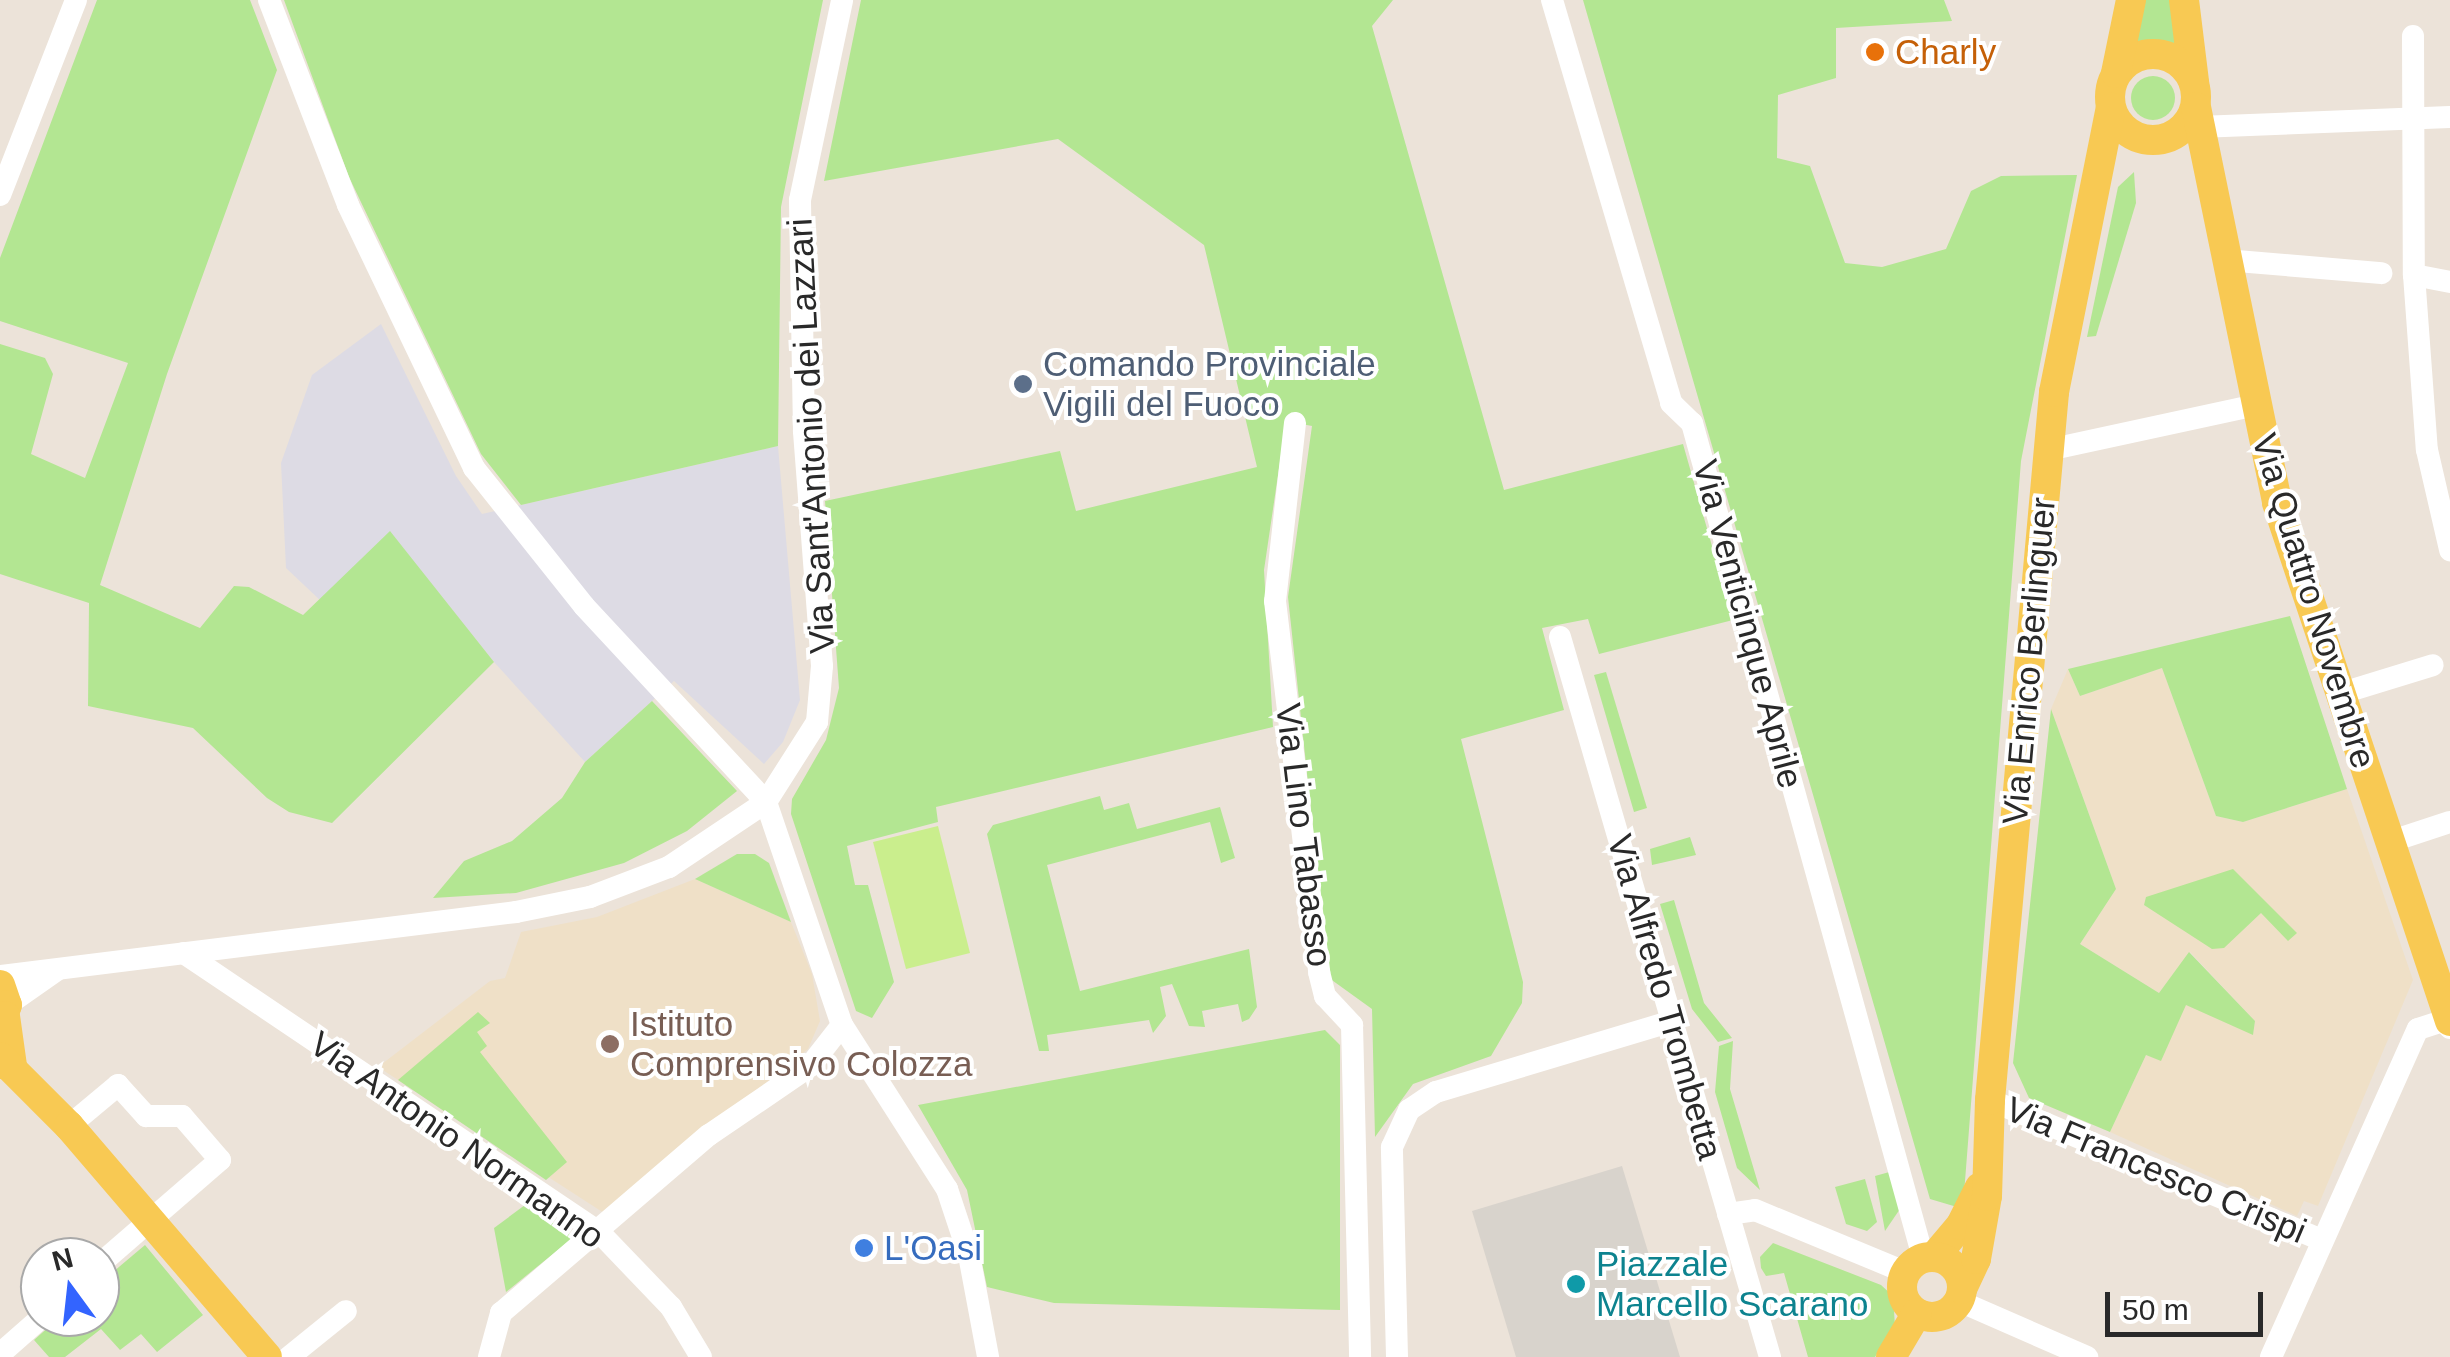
<!DOCTYPE html>
<html>
<head>
<meta charset="utf-8">
<style>
	body { margin:0 }
	#map { position:relative; width:2450px; height:1357px; overflow:hidden; background:#ece3d9; font-family:Arial,sans-serif }
	div>[style] { position:absolute }
	.industrial>* { inset:0; background:#dddbe4 }
	.education>* { inset:0; background:#efe0c7 }
	.green>* { inset:0; background:#b3e692 }
	.round { border-radius:50% }
	.pitch>* { inset:0; background:#caee8d }
	.plaza>* { inset:0; background:#d8d3cc }
	.minor>* { height:22px; margin:-11px; padding:0 11px; transform-origin:11px; border-radius:11px; background:#fff }
	.major>* { height:30px; margin:-15px; padding:0 15px; transform-origin:15px; border-radius:15px; background:#f8c953 }
	.major>.ring { margin:-15px; padding:0; box-sizing:content-box; background:none; border:30px solid #f8c953; border-radius:50% }
	.dots>* { width:28px; height:28px; translate:-50% -50%; box-sizing:border-box; border:5px solid #fff; border-radius:50% }
	span { translate:-50% -50%; white-space:nowrap; text-align:center; line-height:1.15; -webkit-text-stroke:8px #fff; paint-order:stroke }
	.food-label { font-size:35px; color:#c56008 }
	.left { translate:0 -50%; text-align:left }
	.service-label { font-size:35px; color:#4e5e75 }
	.street-label { font-size:35px; color:#292929 }
	.education-label { font-size:35px; color:#785e54 }
	.shop-label { font-size:35px; color:#366cbe }
	.culture-label { font-size:35px; color:#0d838f }
	.north { position:absolute; left:20px; top:1237px; width:100px; height:100px; box-sizing:border-box; background:#fff; border:2px solid #a9a9a9; border-radius:50%; rotate:345deg; font-size:28px; font-weight:700; line-height:40px; text-align:center; color:#292929 }
	.north::after { content:''; display:block; margin:auto; width:35px; height:45px; background:#3364ff; clip-path:polygon(50% 0,100% 100%,50% 72%,0 100%) }
	.scale { position:absolute; left:2105px; top:1292px; width:158px; height:45px; box-sizing:border-box; border:5px solid #292929; border-top:0; padding-left:12px; font-size:30px; line-height:35px; white-space:nowrap; color:#292929; -webkit-text-stroke:8px #fff; paint-order:stroke }
</style>
</head>
<body>
<div id="map">
	<div class="industrial">
		<div style="clip-path:polygon(381px 324px,456px 476px,482px 514px,778px 446px,800px 700px,783px 742px,764px 764px,674px 681px,585px 762px,494px 662px,390px 532px,322px 602px,286px 568px,281px 463px,312px 375px)"></div>
	</div>
	<div class="education">
		<div style="clip-path:polygon(2162px 668px,2216px 816px,2243px 822px,2347px 789px,2413px 980px,2318px 1206px,2304px 1201px,2297px 1216px,2110px 1132px,2146px 1055px,2161px 1060px,2186px 1004px,2253px 1034px,2255px 1021px,2190px 952px,2159px 993px,2080px 944px,2116px 889px,2051px 709px,2068px 669px,2080px 696px)"></div>
		<div style="clip-path:polygon(695px 879px,791px 922px,812px 974px,820px 1021px,808px 1049px,604px 1213px,378px 1067px,490px 981px,505px 978px,521px 932px,597px 917px)"></div>
	</div>
	<div class="green">
		<div style="clip-path:polygon(97px 0,250px 0,277px 70px,167px 374px,100px 585px,200px 628px,234px 586px,249px 587px,303px 615px,390px 531px,494px 662px,332px 823px,289px 812px,267px 798px,193px 728px,88px 706px,89px 603px,0 574px,0 344px,45px 358px,53px 374px,31px 454px,85px 478px,128px 363px,0 321px,0 258px)"></div>
		<div style="clip-path:polygon(284px 0,823px 0,781px 207px,778px 446px,521px 505px,481px 454px,349px 177px)"></div>
		<div style="clip-path:polygon(861px 0,1393px 0,1372px 26px,1504px 490px,1683px 444px,1733px 620px,1599px 654px,1588px 619px,1542px 628px,1564px 710px,1461px 739px,1523px 982px,1522px 1003px,1491px 1056px,1413px 1084px,1375px 1137px,1372px 1009px,1329px 978px,1288px 597px,1312px 426px,1286px 421px,1264px 570px,1273px 727px,936px 807px,938px 822px,847px 846px,855px 885px,868px 885px,894px 982px,872px 1018px,856px 1011px,791px 814px,792px 799px,826px 740px,839px 688px,825px 501px,1060px 451px,1076px 511px,1257px 467px,1204px 245px,1058px 139px,824px 181px)"></div>
		<div style="clip-path:polygon(1583px 0,1944px 0,1952px 21px,1836px 28px,1836px 78px,1778px 95px,1777px 158px,1810px 166px,1845px 263px,1882px 267px,1946px 249px,1971px 191px,2001px 176px,2077px 175px,2021px 461px,1964px 1194px,1957px 1207px,1930px 1199px)"></div>
		<div style="clip-path:polygon(2142px 0,2174px 0,2177px 49px,2155px 43px,2130px 49px)"></div>
		<div class="round" style="left:2131px;top:76px;width:44px;height:44px"></div>
		<div style="clip-path:polygon(2134px 172px,2136px 203px,2096px 336px,2087px 337px,2118px 187px)"></div>
		<div style="clip-path:polygon(2290px 616px,2347px 789px,2243px 822px,2216px 816px,2162px 668px,2080px 696px,2068px 669px)"></div>
		<div style="clip-path:polygon(1606px 672px,1647px 808px,1634px 812px,1594px 675px)"></div>
		<div style="clip-path:polygon(652px 701px,737px 791px,687px 831px,624px 863px,516px 893px,433px 898px,464px 861px,512px 841px,562px 798px,585px 762px)"></div>
		<div style="clip-path:polygon(2051px 709px,2116px 889px,2080px 944px,2159px 993px,2189px 952px,2255px 1021px,2253px 1035px,2186px 1005px,2161px 1061px,2146px 1055px,2110px 1132px,2029px 1098px,2013px 1063px)"></div>
		<div style="clip-path:polygon(1100px 796px,1104px 810px,1129px 803px,1137px 829px,1220px 807px,1235px 858px,1221px 863px,1210px 822px,1047px 865px,1080px 991px,1249px 949px,1257px 1007px,1249px 1019px,1242px 1022px,1238px 1004px,1202px 1011px,1205px 1027px,1189px 1026px,1172px 984px,1160px 987px,1166px 1016px,1153px 1033px,1149px 1020px,1047px 1035px,1049px 1051px,1039px 1051px,987px 834px,993px 825px)"></div>
		<div style="clip-path:polygon(1690px 837px,1696px 855px,1652px 865px,1650px 849px)"></div>
		<div style="clip-path:polygon(737px 854px,755px 854px,769px 863px,791px 922px,695px 879px)"></div>
		<div style="clip-path:polygon(2233px 869px,2297px 933px,2288px 941px,2261px 913px,2224px 948px,2212px 949px,2144px 905px,2146px 897px)"></div>
		<div style="clip-path:polygon(1674px 900px,1704px 1003px,1732px 1038px,1718px 1042px,1692px 1009px,1660px 904px)"></div>
		<div style="clip-path:polygon(478px 1012px,490px 1023px,477px 1032px,487px 1046px,480px 1052px,567px 1162px,546px 1180px,398px 1080px)"></div>
		<div style="clip-path:polygon(1325px 1030px,1340px 1045px,1340px 1310px,1054px 1303px,987px 1287px,967px 1190px,918px 1105px)"></div>
		<div style="clip-path:polygon(1733px 1041px,1730px 1089px,1760px 1190px,1737px 1168px,1715px 1092px,1719px 1046px)"></div>
		<div style="clip-path:polygon(1893px 1171px,1902px 1206px,1885px 1231px,1875px 1176px)"></div>
		<div style="clip-path:polygon(1865px 1179px,1877px 1222px,1867px 1231px,1846px 1224px,1835px 1187px)"></div>
		<div style="clip-path:polygon(525px 1205px,574px 1237px,506px 1292px,494px 1228px)"></div>
		<div style="clip-path:polygon(1773px 1243px,1881px 1285px,1893px 1296px,1895px 1326px,1875px 1357px,1808px 1357px,1784px 1273px,1766px 1276px,1761px 1268px,1760px 1257px)"></div>
		<div style="clip-path:polygon(145px 1245px,203px 1315px,157px 1352px,141px 1334px,120px 1350px,101px 1329px,65px 1357px,49px 1357px,34px 1340px,60px 1317px,100px 1317px,100px 1283px)"></div>
	</div>
	<div class="pitch">
		<div style="clip-path:polygon(938px 826px,970px 953px,906px 969px,873px 842px)"></div>
	</div>
	<div class="plaza">
		<div style="clip-path:polygon(1622px 1166px,1680px 1357px,1516px 1357px,1472px 1211px)"></div>
	</div>
	<div class="minor">
		<div style="left:269px;top:0;width:220px;rotate:68.9deg"></div>
		<div style="left:348px;top:205px;width:292px;rotate:64.4deg"></div>
		<div style="left:474px;top:468px;width:176px;rotate:51.4deg"></div>
		<div style="left:584px;top:606px;width:267px;rotate:47.1deg"></div>
		<div style="left:766px;top:802px;width:236px;rotate:71.2deg"></div>
		<div style="left:842px;top:1025px;width:195px;rotate:57.4deg"></div>
		<div style="left:947px;top:1189px;width:70px;rotate:71.6deg"></div>
		<div style="left:969px;top:1255px;width:104px;rotate:79.4deg"></div>
		<div style="left:1552px;top:0;width:420px;rotate:73.5deg"></div>
		<div style="left:1671px;top:403px;width:29px;rotate:44deg"></div>
		<div style="left:1692px;top:423px;width:865px;rotate:74.52deg"></div>
		<div style="left:2413px;top:36px;width:239px;rotate:89.8deg"></div>
		<div style="left:2414px;top:275px;width:175px;rotate:85.8deg"></div>
		<div style="left:2427px;top:450px;width:103px;rotate:77deg"></div>
		<div style="left:2199px;top:127px;width:251px;rotate:-2.3deg"></div>
		<div style="left:0;top:195px;width:209px;rotate:-68.7deg"></div>
		<div style="left:2225px;top:260px;width:157px;rotate:4.8deg"></div>
		<div style="left:2414px;top:275px;width:37px;rotate:11deg"></div>
		<div style="left:1295px;top:423px;width:179px;rotate:96.4deg"></div>
		<div style="left:1275px;top:601px;width:374px;rotate:83.2deg"></div>
		<div style="left:1319px;top:972px;width:25px;rotate:76deg"></div>
		<div style="left:1325px;top:996px;width:40px;rotate:47deg"></div>
		<div style="left:1352px;top:1025px;width:332px;rotate:88.6deg"></div>
		<div style="left:2048px;top:450px;width:213px;rotate:-12.2deg"></div>
		<div style="left:1560px;top:637px;width:750px;rotate:73.74deg"></div>
		<div style="left:2339px;top:694px;width:98px;rotate:-17.1deg"></div>
		<div style="left:2389px;top:842px;width:64px;rotate:-18.2deg"></div>
		<div style="left:184px;top:953px;width:501px;rotate:33.94deg"></div>
		<div style="left:600px;top:1233px;width:103px;rotate:46.2deg"></div>
		<div style="left:671px;top:1307px;width:58px;rotate:59deg"></div>
		<div style="left:0;top:976px;width:520px;rotate:-7.07deg"></div>
		<div style="left:516px;top:912px;width:76px;rotate:-11.5deg"></div>
		<div style="left:590px;top:897px;width:85px;rotate:-20.8deg"></div>
		<div style="left:669px;top:867px;width:117px;rotate:-33.8deg"></div>
		<div style="left:766px;top:802px;width:95px;rotate:-57.5deg"></div>
		<div style="left:817px;top:722px;width:56px;rotate:-84.9deg"></div>
		<div style="left:822px;top:666px;width:236px;rotate:-94.4deg"></div>
		<div style="left:804px;top:431px;width:231px;rotate:-91deg"></div>
		<div style="left:800px;top:200px;width:204px;rotate:-78.1deg"></div>
		<div style="left:7px;top:1005px;width:61px;rotate:-35deg"></div>
		<div style="left:1990px;top:1100px;width:359px;rotate:22.9deg"></div>
		<div style="left:69px;top:1126px;width:64px;rotate:-39.9deg"></div>
		<div style="left:118px;top:1085px;width:42px;rotate:47.9deg"></div>
		<div style="left:146px;top:1116px;width:36px"></div>
		<div style="left:182px;top:1116px;width:58px;rotate:49.2deg"></div>
		<div style="left:220px;top:1160px;width:159px;rotate:139.1deg"></div>
		<div style="left:1728px;top:1214px;width:27px;rotate:-8deg"></div>
		<div style="left:1755px;top:1210px;width:162px;rotate:22.5deg"></div>
		<div style="left:1959px;top:1301px;width:140px;rotate:23.6deg"></div>
		<div style="left:0;top:1354px;width:56px;rotate:-41.4deg"></div>
		<div style="left:289px;top:1357px;width:73px;rotate:-38.9deg"></div>
		<div style="left:489px;top:1357px;width:46px;rotate:-74.7deg"></div>
		<div style="left:501px;top:1313px;width:274px;rotate:-40.6deg"></div>
		<div style="left:709px;top:1135px;width:122px;rotate:-34.3deg"></div>
		<div style="left:810px;top:1066px;width:52px;rotate:-52deg"></div>
		<div style="left:1397px;top:1357px;width:210px;rotate:-91.4deg"></div>
		<div style="left:1392px;top:1147px;width:41px;rotate:-65.3deg"></div>
		<div style="left:1409px;top:1110px;width:32px;rotate:-34deg"></div>
		<div style="left:1436px;top:1092px;width:246px;rotate:-16.7deg"></div>
		<div style="left:2271px;top:1357px;width:359px;rotate:-65.9deg"></div>
		<div style="left:2418px;top:1029px;width:26px;rotate:-18deg"></div>
		<div style="left:2443px;top:1021px;width:10px;rotate:45deg"></div>
	</div>
	<div class="major">
		<div style="left:2184px;top:0;width:83px;rotate:83deg"></div>
		<div class="ring" style="left:2110px;top:54px;width:56px;height:56px"></div>
		<div style="left:2116px;top:73px;width:75px;rotate:-78.4deg"></div>
		<div style="left:2196px;top:107px;width:404px;rotate:78.4deg"></div>
		<div style="left:2277px;top:503px;width:546px;rotate:71.53deg"></div>
		<div style="left:0;top:985px;width:21px;rotate:71deg"></div>
		<div style="left:7px;top:1005px;width:19px;rotate:111deg"></div>
		<div style="left:5px;top:1016px;width:50px;rotate:82deg"></div>
		<div style="left:0;top:1057px;width:98px;rotate:45deg"></div>
		<div style="left:69px;top:1126px;width:304px;rotate:49.4deg"></div>
		<div style="left:1935px;top:1256px;width:40px;rotate:-50deg"></div>
		<div style="left:1961px;top:1225px;width:42px;rotate:-63.4deg"></div>
		<div class="ring" style="left:1902px;top:1257px;width:30px;height:30px"></div>
		<div style="left:1962px;top:1289px;width:33px;rotate:-65deg"></div>
		<div style="left:1976px;top:1259px;width:64px;rotate:-80.1deg"></div>
		<div style="left:1987px;top:1196px;width:96px;rotate:-88.2deg"></div>
		<div style="left:1990px;top:1100px;width:711px;rotate:-84.83deg"></div>
		<div style="left:2054px;top:392px;width:290px;rotate:-78.7deg"></div>
		<div style="left:1891px;top:1357px;width:51px;rotate:-59.4deg"></div>
	</div>
	<div class="dots">
		<div style="left:1875px;top:52px;background:#e8710a"></div>
		<div style="left:1023px;top:384px;background:#5c6f8a"></div>
		<div style="left:610px;top:1044px;background:#8d6e63"></div>
		<div style="left:864px;top:1248px;background:#3f7fe0"></div>
		<div style="left:1576px;top:1284px;background:#0f9aa8"></div>
	</div>
	<div class="food-label">
		<span class="left" style="left:1895px;top:52px">Charly</span>
	</div>
	<div class="service-label">
		<span class="left" style="left:1043px;top:384px">Comando Provinciale<br>Vigili del Fuoco</span>
	</div>
	<div class="street-label">
		<span style="left:811px;top:436px;rotate:-93deg">Via Sant'Antonio dei Lazzari</span>
		<span style="left:2314px;top:601px;rotate:73deg">Via Quattro Novembre</span>
		<span style="left:1748px;top:624px;rotate:75deg">Via Venticinque Aprile</span>
		<span style="left:2029px;top:661px;rotate:-85deg">Via Enrico Berlinguer</span>
		<span style="left:1304px;top:835px;rotate:83deg">Via Lino Tabasso</span>
		<span style="left:1665px;top:997px;rotate:74deg">Via Alfredo Trombetta</span>
		<span style="left:457px;top:1140px;rotate:35deg">Via Antonio Normanno</span>
		<span style="left:2156px;top:1170px;rotate:23deg">Via Francesco Crispi</span>
	</div>
	<div class="education-label">
		<span class="left" style="left:630px;top:1044px">Istituto<br>Comprensivo Colozza</span>
	</div>
	<div class="shop-label">
		<span class="left" style="left:884px;top:1248px">L'Oasi</span>
	</div>
	<div class="culture-label">
		<span class="left" style="left:1596px;top:1284px">Piazzale<br>Marcello Scarano</span>
	</div>
	<div class="north">N</div>
	<div class="scale">50 m</div>
</div>
</body>
</html>
